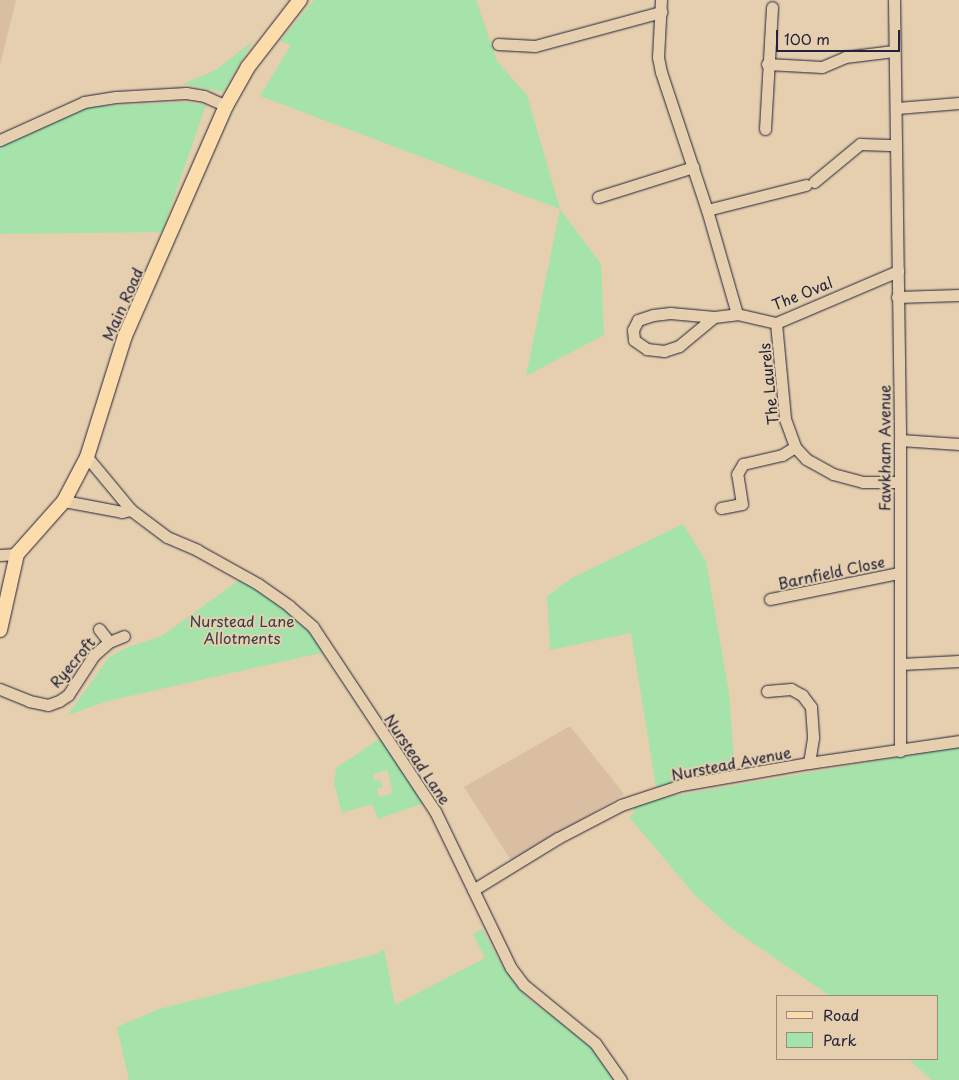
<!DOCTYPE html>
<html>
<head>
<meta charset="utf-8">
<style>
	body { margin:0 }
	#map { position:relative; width:959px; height:1080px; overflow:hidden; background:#e5cfae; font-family:"Playpen Sans",sans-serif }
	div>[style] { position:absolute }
	.built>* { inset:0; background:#dabea1 }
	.green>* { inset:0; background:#a5e3aa }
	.roads { filter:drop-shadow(0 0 1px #22223b) drop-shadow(0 0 1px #22223b) }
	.minor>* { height:11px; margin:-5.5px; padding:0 5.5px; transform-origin:5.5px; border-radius:5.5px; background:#e5cfae }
	.major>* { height:14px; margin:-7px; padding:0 7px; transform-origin:7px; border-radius:7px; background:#fddcac }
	span { translate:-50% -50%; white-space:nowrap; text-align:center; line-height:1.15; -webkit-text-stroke:4px #e5cfae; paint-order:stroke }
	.street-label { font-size:15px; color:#22223b }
	.park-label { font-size:15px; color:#363f4c }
	.legend { position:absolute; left:776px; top:995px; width:162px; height:65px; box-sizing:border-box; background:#e5cfae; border:1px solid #978a80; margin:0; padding:6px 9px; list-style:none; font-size:15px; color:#22223b }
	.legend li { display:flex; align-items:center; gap:10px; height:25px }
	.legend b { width:25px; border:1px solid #978a80 }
	.scale { position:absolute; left:776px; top:30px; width:124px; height:22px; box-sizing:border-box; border:2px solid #22223b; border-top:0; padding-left:6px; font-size:15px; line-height:18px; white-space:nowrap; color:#22223b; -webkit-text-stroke:4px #e5cfae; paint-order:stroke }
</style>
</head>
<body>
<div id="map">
	<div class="built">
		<div style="clip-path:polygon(0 0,16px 0,0 65px)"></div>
		<div style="clip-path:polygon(570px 726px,624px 794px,512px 862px,464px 787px)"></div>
	</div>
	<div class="green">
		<div style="clip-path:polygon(314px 0,476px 0,497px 61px,527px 95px,560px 209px,601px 264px,604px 335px,526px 376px,560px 209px,260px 96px,291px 45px,280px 41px)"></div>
		<div style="clip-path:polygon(253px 41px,223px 92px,183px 84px,216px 70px)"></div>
		<div style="clip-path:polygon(185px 102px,206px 105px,162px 232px,0 234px,0 142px,85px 107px)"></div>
		<div style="clip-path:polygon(683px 524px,706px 561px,729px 693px,735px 772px,656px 787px,631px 633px,550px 650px,547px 596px,572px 578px)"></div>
		<div style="clip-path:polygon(239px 580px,261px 590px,303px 624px,325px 652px,108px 701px,68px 715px,109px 657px,128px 647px,162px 636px)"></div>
		<div style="clip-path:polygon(evenodd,381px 738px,424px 803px,378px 819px,372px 804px,342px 813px,334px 783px,336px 768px,381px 738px,387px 770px,393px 793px,379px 797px,377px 789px,383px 787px,380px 780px,375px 781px,373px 774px,387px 770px)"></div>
		<div style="clip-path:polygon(959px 747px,959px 1080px,932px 1080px,908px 1059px,938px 1059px,938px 996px,830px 996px,731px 928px,695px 895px,629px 817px,635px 813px,631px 805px,661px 798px)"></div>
		<div style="clip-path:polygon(482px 929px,501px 964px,528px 999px,590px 1043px,609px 1071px,613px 1080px,129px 1080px,117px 1027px,159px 1009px,377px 954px,384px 949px,395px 1005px,485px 958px,473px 934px)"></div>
	</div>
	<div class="roads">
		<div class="minor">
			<div style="left:661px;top:0;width:57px;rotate:93deg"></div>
			<div style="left:658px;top:57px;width:15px;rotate:79deg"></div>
			<div style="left:661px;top:72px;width:145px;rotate:71.6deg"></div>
			<div style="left:707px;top:210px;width:108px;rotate:73.9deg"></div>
			<div style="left:894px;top:0;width:440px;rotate:89.2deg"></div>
			<div style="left:900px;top:440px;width:311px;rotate:90deg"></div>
			<div style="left:498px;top:44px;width:37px;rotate:3deg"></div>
			<div style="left:535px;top:46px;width:131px;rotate:-15.1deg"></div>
			<div style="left:767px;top:64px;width:55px;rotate:3.1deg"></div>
			<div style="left:822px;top:67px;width:25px;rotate:-23deg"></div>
			<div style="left:845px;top:57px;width:49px;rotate:-7deg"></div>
			<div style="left:897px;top:108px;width:62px;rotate:-4.6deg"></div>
			<div style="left:765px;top:129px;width:122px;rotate:-86.7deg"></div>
			<div style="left:0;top:140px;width:92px;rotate:-24.3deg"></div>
			<div style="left:84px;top:102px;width:32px;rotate:-9deg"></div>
			<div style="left:116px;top:97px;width:70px;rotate:-3.3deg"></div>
			<div style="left:186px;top:93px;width:18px;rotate:9deg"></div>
			<div style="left:204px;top:96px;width:24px;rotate:24deg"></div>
			<div style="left:814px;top:182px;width:60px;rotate:-39.6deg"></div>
			<div style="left:860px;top:144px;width:36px;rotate:2deg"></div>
			<div style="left:598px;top:197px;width:100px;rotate:-17.5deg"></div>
			<div style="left:707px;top:210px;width:102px;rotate:-14.2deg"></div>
			<div style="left:897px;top:297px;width:62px;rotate:-1.8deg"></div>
			<div style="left:714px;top:317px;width:44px;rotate:-174.8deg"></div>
			<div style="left:670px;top:313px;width:17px;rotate:173deg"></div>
			<div style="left:653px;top:315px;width:16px;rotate:162deg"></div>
			<div style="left:638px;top:320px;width:11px;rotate:117deg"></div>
			<div style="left:633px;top:330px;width:10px;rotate:84deg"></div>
			<div style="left:634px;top:340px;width:16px;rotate:35deg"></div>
			<div style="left:647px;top:349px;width:17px;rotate:7deg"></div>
			<div style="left:664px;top:351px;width:16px;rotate:-18deg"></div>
			<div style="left:679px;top:346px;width:45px;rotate:-39.6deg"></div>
			<div style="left:714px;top:317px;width:23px;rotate:-7deg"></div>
			<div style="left:737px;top:314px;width:40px;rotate:13deg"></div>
			<div style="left:776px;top:323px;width:133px;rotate:-23.1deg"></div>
			<div style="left:776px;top:323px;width:96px;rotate:84.6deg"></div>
			<div style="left:785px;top:419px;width:30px;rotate:70deg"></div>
			<div style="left:795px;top:447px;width:16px;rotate:47deg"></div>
			<div style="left:806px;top:459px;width:31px;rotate:29deg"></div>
			<div style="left:833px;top:474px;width:31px;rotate:15deg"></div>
			<div style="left:863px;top:482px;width:36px"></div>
			<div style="left:900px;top:440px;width:59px;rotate:3.9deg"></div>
			<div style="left:87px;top:457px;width:69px;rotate:50.3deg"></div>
			<div style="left:64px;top:501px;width:59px;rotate:10.7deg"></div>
			<div style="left:122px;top:512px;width:9px;rotate:-13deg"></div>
			<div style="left:131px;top:510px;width:45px;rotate:36.9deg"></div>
			<div style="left:167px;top:537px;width:33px;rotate:23deg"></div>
			<div style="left:197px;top:550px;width:70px;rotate:29.1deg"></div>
			<div style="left:258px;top:584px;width:38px;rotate:35deg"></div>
			<div style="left:289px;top:606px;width:32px;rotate:41deg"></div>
			<div style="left:313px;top:627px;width:221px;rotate:56.5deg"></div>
			<div style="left:435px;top:811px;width:174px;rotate:64.2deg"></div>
			<div style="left:511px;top:968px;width:21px;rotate:53deg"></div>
			<div style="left:524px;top:985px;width:92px;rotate:39.2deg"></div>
			<div style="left:595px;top:1043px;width:45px;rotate:54.9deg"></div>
			<div style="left:721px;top:508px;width:21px;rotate:-11deg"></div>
			<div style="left:742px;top:504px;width:30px;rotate:-99deg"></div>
			<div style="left:737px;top:474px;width:12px;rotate:-59deg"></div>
			<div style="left:743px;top:464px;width:40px;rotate:-13deg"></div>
			<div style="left:782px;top:455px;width:15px;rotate:-32deg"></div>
			<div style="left:0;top:555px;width:17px;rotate:-3deg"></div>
			<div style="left:770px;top:599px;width:131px;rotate:-11.5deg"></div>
			<div style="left:99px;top:629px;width:16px;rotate:52deg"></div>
			<div style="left:901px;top:664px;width:58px;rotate:-3deg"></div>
			<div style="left:0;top:689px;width:31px;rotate:22deg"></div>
			<div style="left:29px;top:701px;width:19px;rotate:12deg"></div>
			<div style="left:48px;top:705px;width:12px;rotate:-20deg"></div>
			<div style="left:59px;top:701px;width:11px;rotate:-34deg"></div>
			<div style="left:68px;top:695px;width:48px;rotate:-57deg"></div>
			<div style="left:94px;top:655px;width:20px;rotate:-41deg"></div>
			<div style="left:109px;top:642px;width:16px;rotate:-22deg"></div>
			<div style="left:767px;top:691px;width:24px;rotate:-5deg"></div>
			<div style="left:791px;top:689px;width:13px;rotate:29deg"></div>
			<div style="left:802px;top:695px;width:15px;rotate:53deg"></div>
			<div style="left:811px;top:707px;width:31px;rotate:86deg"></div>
			<div style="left:813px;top:738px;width:25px;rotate:99deg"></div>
			<div style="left:473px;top:890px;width:100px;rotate:-31.5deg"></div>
			<div style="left:558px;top:838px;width:71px;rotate:-27.6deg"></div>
			<div style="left:621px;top:805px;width:63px;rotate:-18.4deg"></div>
			<div style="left:681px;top:785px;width:130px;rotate:-9.8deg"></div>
			<div style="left:809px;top:763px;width:152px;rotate:-8.3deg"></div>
		</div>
		<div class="major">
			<div style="left:0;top:630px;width:78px;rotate:-77.4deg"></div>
			<div style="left:17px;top:554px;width:71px;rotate:-48.4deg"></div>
			<div style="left:64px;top:501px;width:50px;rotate:-62.4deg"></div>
			<div style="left:87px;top:457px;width:127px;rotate:-72.6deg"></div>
			<div style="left:125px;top:336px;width:251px;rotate:-66.3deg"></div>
			<div style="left:226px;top:106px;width:45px;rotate:-60.6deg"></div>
			<div style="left:248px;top:67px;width:85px;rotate:-52.2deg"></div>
		</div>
	</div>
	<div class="street-label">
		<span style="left:802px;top:293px;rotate:-22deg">The Oval</span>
		<span style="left:122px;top:304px;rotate:-66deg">Main Road</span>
		<span style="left:768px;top:384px;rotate:-96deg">The Laurels</span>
		<span style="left:884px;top:448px;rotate:-90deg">Fawkham Avenue</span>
		<span style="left:831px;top:572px;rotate:-12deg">Barnfield Close</span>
		<span style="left:72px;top:662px;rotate:-50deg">Ryecroft</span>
		<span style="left:418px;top:759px;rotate:56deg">Nurstead Lane</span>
		<span style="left:731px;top:763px;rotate:-11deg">Nurstead Avenue</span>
	</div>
	<div class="park-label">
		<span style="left:242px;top:629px">Nurstead Lane<br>Allotments</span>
	</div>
	<ul class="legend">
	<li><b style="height:6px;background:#fddcac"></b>Road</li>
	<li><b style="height:14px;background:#a5e3aa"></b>Park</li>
	</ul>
	<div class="scale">100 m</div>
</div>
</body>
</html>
